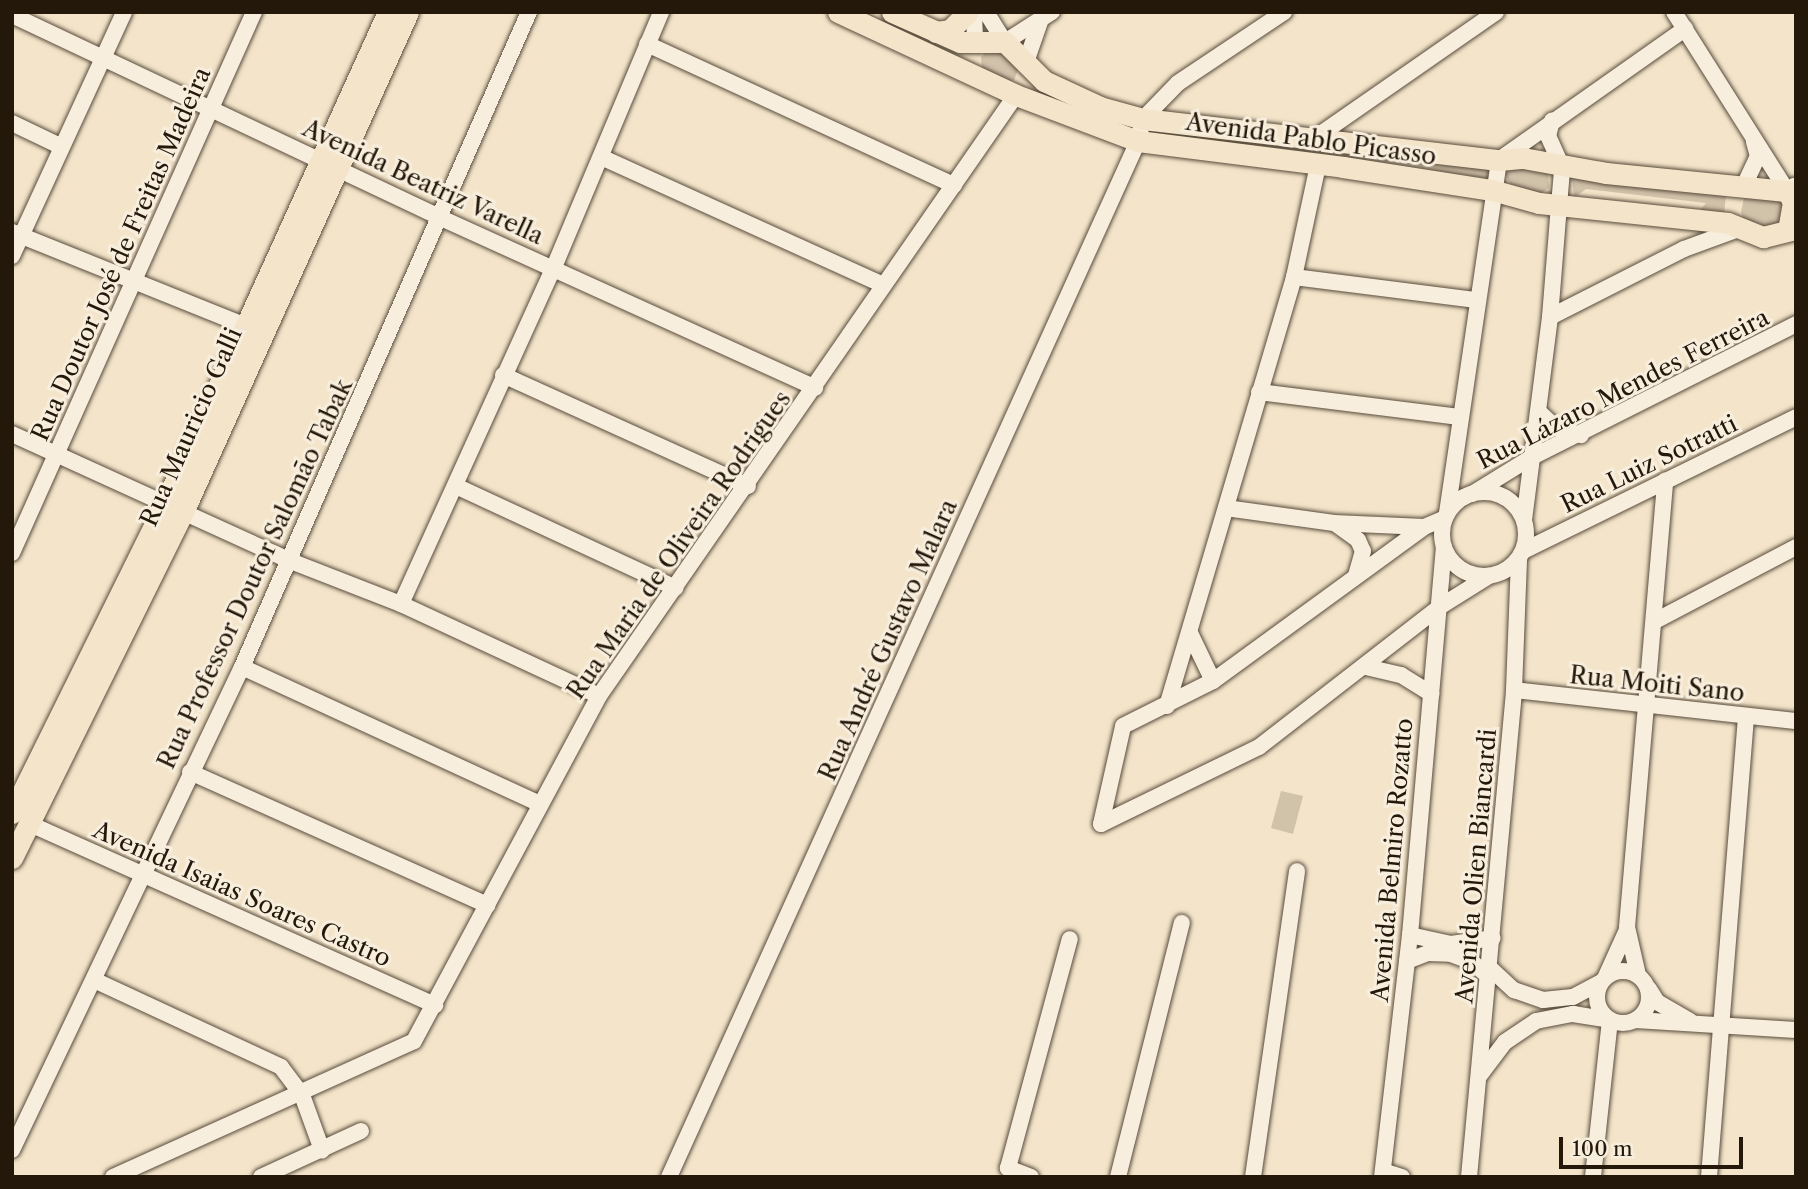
<!DOCTYPE html>
<html>
<head>
<meta charset="utf-8">
<style>
	body { margin:0 }
	#map { position:relative; width:1808px; height:1189px; overflow:hidden; background:#f4e5ca; font-family:"Libre Caslon Text",serif }
	div>[style] { position:absolute }
	.green>* { inset:0; background:#d1c2aa }
	.roads { filter:drop-shadow(0 0 2px #584b3b) drop-shadow(0 0 2px #584b3b) }
	.minor>* { height:16px; margin:-8px; padding:0 8px; transform-origin:8px; border-radius:8px; background:#f8eedd }
	.minor>.ring { margin:-8px; padding:0; box-sizing:content-box; background:none; border:16px solid #f8eedd; border-radius:50% }
	.major>* { height:21px; margin:-10.5px; padding:0 10.5px; transform-origin:10.5px; border-radius:10.5px; background:#f4e5ca }
	span { translate:-50% -50%; white-space:nowrap; text-align:center; line-height:1.15; -webkit-text-stroke:6px #f8eedd; paint-order:stroke }
	.street-label { font-size:24px; color:#24180b }
	.frame { position:absolute; inset:0; border:14px solid #24180b; pointer-events:none }
	.scale { position:absolute; left:1559px; top:1137px; width:184px; height:32px; box-sizing:border-box; border:4px solid #24180b; border-top:0; padding-left:9px; font-size:21px; line-height:24px; white-space:nowrap; color:#24180b; -webkit-text-stroke:5px #f8eedd; paint-order:stroke }
</style>
</head>
<body>
<div id="map">
	<div class="green">
		<div style="clip-path:polygon(989px 50px,1007px 53px,1018px 70px,1014px 80px,1009px 82px,982px 68px,981px 57px)"></div>
		<div style="clip-path:polygon(1159px 129px,1494px 167px,1490px 182px,1154px 136px)"></div>
		<div style="clip-path:polygon(1518px 166px,1548px 171px,1549px 188px,1541px 193px,1513px 189px,1505px 174px)"></div>
		<div style="clip-path:polygon(1572px 175px,1726px 195px,1724px 215px,1699px 211px,1706px 203px,1586px 189px,1574px 198px)"></div>
		<div style="clip-path:polygon(1764px 190px,1784px 202px,1786px 221px,1772px 230px,1744px 219px,1741px 212px,1744px 198px)"></div>
		<div style="clip-path:polygon(1281px 791px,1303px 796px,1293px 834px,1271px 828px)"></div>
	</div>
	<div class="roads">
		<div class="minor">
			<div style="left:974px;top:12px;width:32px;rotate:88deg"></div>
			<div style="left:986px;top:12px;width:36px;rotate:58deg"></div>
			<div style="left:1005px;top:42px;width:56px;rotate:-32.6deg"></div>
			<div style="left:1674px;top:12px;width:212px;rotate:57.7deg"></div>
			<div style="left:1787px;top:191px;width:9px;rotate:-36deg"></div>
			<div style="left:12px;top:15px;width:475px;rotate:25.3deg"></div>
			<div style="left:441px;top:218px;width:411px;rotate:24.4deg"></div>
			<div style="left:647px;top:44px;width:338px;rotate:24.7deg"></div>
			<div style="left:1026px;top:62px;width:46px;rotate:-70.8deg"></div>
			<div style="left:12px;top:123px;width:55px;rotate:25.6deg"></div>
			<div style="left:1312px;top:140px;width:224px;rotate:-34.8deg"></div>
			<div style="left:601px;top:157px;width:310px;rotate:24.4deg"></div>
			<div style="left:1743px;top:188px;width:35px;rotate:-65deg"></div>
			<div style="left:1758px;top:156px;width:15px;rotate:-106deg"></div>
			<div style="left:12px;top:232px;width:260px;rotate:21.9deg"></div>
			<div style="left:12px;top:256px;width:268px;rotate:-65.3deg"></div>
			<div style="left:1294px;top:277px;width:184px;rotate:7.2deg"></div>
			<div style="left:1550px;top:317px;width:150px;rotate:-26.9deg"></div>
			<div style="left:1684px;top:249px;width:61px;rotate:-20.2deg"></div>
			<div style="left:503px;top:375px;width:269px;rotate:24.4deg"></div>
			<div style="left:1259px;top:392px;width:202px;rotate:7.1deg"></div>
			<div style="left:1539px;top:412px;width:23px;rotate:43deg"></div>
			<div style="left:1556px;top:428px;width:26px;rotate:16deg"></div>
			<div style="left:12px;top:434px;width:303px;rotate:24.5deg"></div>
			<div style="left:288px;top:560px;width:121px;rotate:21.3deg"></div>
			<div style="left:401px;top:604px;width:218px;rotate:24.9deg"></div>
			<div style="left:456px;top:486px;width:242px;rotate:24.9deg"></div>
			<div class="ring" style="left:1442px;top:492px;width:68px;height:68px"></div>
			<div style="left:1472px;top:494px;width:70px;rotate:-31.7deg"></div>
			<div style="left:1532px;top:457px;width:296px;rotate:-26.7deg"></div>
			<div style="left:1226px;top:508px;width:109px;rotate:7.9deg"></div>
			<div style="left:1334px;top:523px;width:90px;rotate:2.5deg"></div>
			<div style="left:1447px;top:513px;width:357px;rotate:-81.6deg"></div>
			<div style="left:1499px;top:160px;width:228px;rotate:-35.2deg"></div>
			<div style="left:1524px;top:520px;width:205px;rotate:-82.7deg"></div>
			<div style="left:1550px;top:317px;width:112px;rotate:-85.4deg"></div>
			<div style="left:1559px;top:205px;width:38px;rotate:-85deg"></div>
			<div style="left:1562px;top:167px;width:34px;rotate:-114deg"></div>
			<div style="left:1548px;top:136px;width:16px;rotate:-75deg"></div>
			<div style="left:1336px;top:524px;width:27px;rotate:36deg"></div>
			<div style="left:1358px;top:540px;width:12px;rotate:66deg"></div>
			<div style="left:1363px;top:551px;width:25px;rotate:106deg"></div>
			<div style="left:1523px;top:551px;width:304px;rotate:-26.1deg"></div>
			<div style="left:12px;top:553px;width:593px;rotate:-65.9deg"></div>
			<div style="left:401px;top:604px;width:370px;rotate:-65.6deg"></div>
			<div style="left:554px;top:267px;width:277px;rotate:-67.2deg"></div>
			<div style="left:1657px;top:620px;width:157px;rotate:-27.7deg"></div>
			<div style="left:1190px;top:633px;width:53px;rotate:64.4deg"></div>
			<div style="left:242px;top:667px;width:328px;rotate:24.7deg"></div>
			<div style="left:1366px;top:667px;width:36px;rotate:13deg"></div>
			<div style="left:1401px;top:675px;width:36px;rotate:32deg"></div>
			<div style="left:1514px;top:690px;width:284px;rotate:6.3deg"></div>
			<div style="left:1167px;top:706px;width:447px;rotate:-73.5deg"></div>
			<div style="left:1294px;top:277px;width:115px;rotate:-77.9deg"></div>
			<div style="left:190px;top:772px;width:326px;rotate:24.1deg"></div>
			<div style="left:30px;top:824px;width:444px;rotate:24.1deg"></div>
			<div style="left:1101px;top:824px;width:100px;rotate:-77.3deg"></div>
			<div style="left:1123px;top:726px;width:101px;rotate:-26.6deg"></div>
			<div style="left:1213px;top:681px;width:261px;rotate:-36.1deg"></div>
			<div style="left:1424px;top:527px;width:23px;rotate:-23deg"></div>
			<div style="left:1101px;top:824px;width:176px;rotate:-26deg"></div>
			<div style="left:1259px;top:747px;width:230px;rotate:-37.8deg"></div>
			<div style="left:1441px;top:606px;width:57px;rotate:-32deg"></div>
			<div style="left:1410px;top:935px;width:42px;rotate:12.4deg"></div>
			<div style="left:1451px;top:944px;width:42px;rotate:-8.1deg"></div>
			<div style="left:1407px;top:961px;width:22px;rotate:-21deg"></div>
			<div style="left:1428px;top:953px;width:23px;rotate:2deg"></div>
			<div style="left:1451px;top:954px;width:22px;rotate:21deg"></div>
			<div style="left:1472px;top:962px;width:23px;rotate:41deg"></div>
			<div style="left:1490px;top:968px;width:33px;rotate:43deg"></div>
			<div style="left:1514px;top:990px;width:31px;rotate:19deg"></div>
			<div style="left:1543px;top:1000px;width:30px;rotate:-6deg"></div>
			<div style="left:1573px;top:997px;width:32px;rotate:-28deg"></div>
			<div class="ring" style="left:1597px;top:971px;width:36px;height:36px"></div>
			<div style="left:1638px;top:975px;width:49px;rotate:-102.9deg"></div>
			<div style="left:1627px;top:927px;width:448px;rotate:-85.1deg"></div>
			<div style="left:1606px;top:976px;width:51px;rotate:-65.5deg"></div>
			<div style="left:94px;top:980px;width:206px;rotate:24.9deg"></div>
			<div style="left:281px;top:1067px;width:35px;rotate:53deg"></div>
			<div style="left:302px;top:1095px;width:59px;rotate:70deg"></div>
			<div style="left:1649px;top:989px;width:15px;rotate:58deg"></div>
			<div style="left:1657px;top:1002px;width:38px;rotate:30deg"></div>
			<div style="left:1636px;top:1020px;width:160px;rotate:3.6deg"></div>
			<div style="left:1480px;top:1075px;width:41px;rotate:-52.9deg"></div>
			<div style="left:1505px;top:1042px;width:37px;rotate:-34deg"></div>
			<div style="left:1536px;top:1021px;width:38px;rotate:-11deg"></div>
			<div style="left:1573px;top:1014px;width:37px;rotate:9deg"></div>
			<div style="left:1610px;top:1020px;width:158px;rotate:96.2deg"></div>
			<div style="left:12px;top:1150px;width:535px;rotate:-64.54deg"></div>
			<div style="left:242px;top:667px;width:715px;rotate:-66.34deg"></div>
			<div style="left:1383px;top:1171px;width:20px;rotate:18deg"></div>
			<div style="left:113px;top:1177px;width:330px;rotate:-24.3deg"></div>
			<div style="left:414px;top:1041px;width:391px;rotate:-61.8deg"></div>
			<div style="left:599px;top:696px;width:731px;rotate:-55.25deg"></div>
			<div style="left:261px;top:1177px;width:110px;rotate:-24.7deg"></div>
			<div style="left:669px;top:1177px;width:1137px;rotate:-65.64deg"></div>
			<div style="left:1138px;top:141px;width:23px;rotate:-77deg"></div>
			<div style="left:1143px;top:119px;width:50px;rotate:-45.8deg"></div>
			<div style="left:1178px;top:83px;width:128px;rotate:-33.8deg"></div>
			<div style="left:1031px;top:1177px;width:25px;rotate:-159deg"></div>
			<div style="left:1008px;top:1168px;width:237px;rotate:-74.9deg"></div>
			<div style="left:1118px;top:1177px;width:262px;rotate:-75.9deg"></div>
			<div style="left:1253px;top:1177px;width:309px;rotate:-81.8deg"></div>
			<div style="left:1382px;top:1177px;width:244px;rotate:-83.4deg"></div>
			<div style="left:1410px;top:935px;width:389px;rotate:-85deg"></div>
			<div style="left:1469px;top:1177px;width:489px;rotate:-84.7deg"></div>
			<div style="left:1514px;top:690px;width:132px;rotate:-87.8deg"></div>
			<div style="left:1709px;top:1177px;width:461px;rotate:-85.4deg"></div>
		</div>
		<div class="major">
			<div style="left:838px;top:12px;width:196px;rotate:25deg"></div>
			<div style="left:1016px;top:95px;width:130px;rotate:20.7deg"></div>
			<div style="left:1138px;top:141px;width:207px;rotate:7.2deg"></div>
			<div style="left:1343px;top:167px;width:151px;rotate:8.8deg"></div>
			<div style="left:1492px;top:190px;width:49px;rotate:15.5deg"></div>
			<div style="left:1539px;top:203px;width:190px;rotate:6deg"></div>
			<div style="left:1728px;top:223px;width:38px;rotate:22deg"></div>
			<div style="left:1763px;top:237px;width:34px;rotate:-14deg"></div>
			<div style="left:892px;top:12px;width:74px;rotate:23.8deg"></div>
			<div style="left:960px;top:42px;width:45px"></div>
			<div style="left:1005px;top:42px;width:55px;rotate:45deg"></div>
			<div style="left:1044px;top:81px;width:62px;rotate:24.9deg"></div>
			<div style="left:1100px;top:107px;width:45px;rotate:15.6deg"></div>
			<div style="left:1143px;top:119px;width:358px;rotate:6.6deg"></div>
			<div style="left:1499px;top:160px;width:24px;rotate:-5deg"></div>
			<div style="left:1523px;top:158px;width:84px;rotate:10.2deg"></div>
			<div style="left:1606px;top:173px;width:191px;rotate:5.7deg"></div>
			<div style="left:936px;top:32px;width:14px;rotate:-8deg"></div>
			<div style="left:950px;top:30px;width:25px;rotate:-45deg"></div>
			<div style="left:1787px;top:191px;width:13px;rotate:61deg"></div>
			<div style="left:1793px;top:202px;width:27px;rotate:100deg"></div>
			<div style="left:12px;top:813px;width:345px;rotate:-63.7deg"></div>
			<div style="left:165px;top:504px;width:540px;rotate:-65.62deg"></div>
			<div style="left:12px;top:858px;width:386px;rotate:-63.7deg"></div>
			<div style="left:183px;top:512px;width:548px;rotate:-65.77deg"></div>
		</div>
	</div>
	<div class="street-label">
		<span style="left:1311px;top:139px;rotate:8deg">Avenida Pablo Picasso</span>
		<span style="left:423px;top:182px;rotate:25deg">Avenida Beatriz Varella</span>
		<span style="left:121px;top:254px;rotate:-66deg">Rua Doutor José de Freitas Madeira</span>
		<span style="left:1623px;top:389px;rotate:-27deg">Rua Lázaro Mendes Ferreira</span>
		<span style="left:191px;top:427px;rotate:-66deg">Rua Mauricio Galli</span>
		<span style="left:1649px;top:464px;rotate:-26deg">Rua Luiz Sotratti</span>
		<span style="left:679px;top:545px;rotate:-55deg">Rua Maria de Oliveira Rodrigues</span>
		<span style="left:255px;top:574px;rotate:-65deg">Rua Professor Doutor Salomão Tabak</span>
		<span style="left:888px;top:640px;rotate:-66deg">Rua André Gustavo Malara</span>
		<span style="left:1657px;top:684px;rotate:6deg">Rua Moiti Sano</span>
		<span style="left:1392px;top:860px;rotate:-85deg">Avenida Belmiro Rozatto</span>
		<span style="left:1476px;top:866px;rotate:-85deg">Avenida Olien Biancardi</span>
		<span style="left:242px;top:894px;rotate:24deg">Avenida Isaias Soares Castro</span>
	</div>
	<div class="frame"></div>
	<div class="scale">100 m</div>
</div>
</body>
</html>
